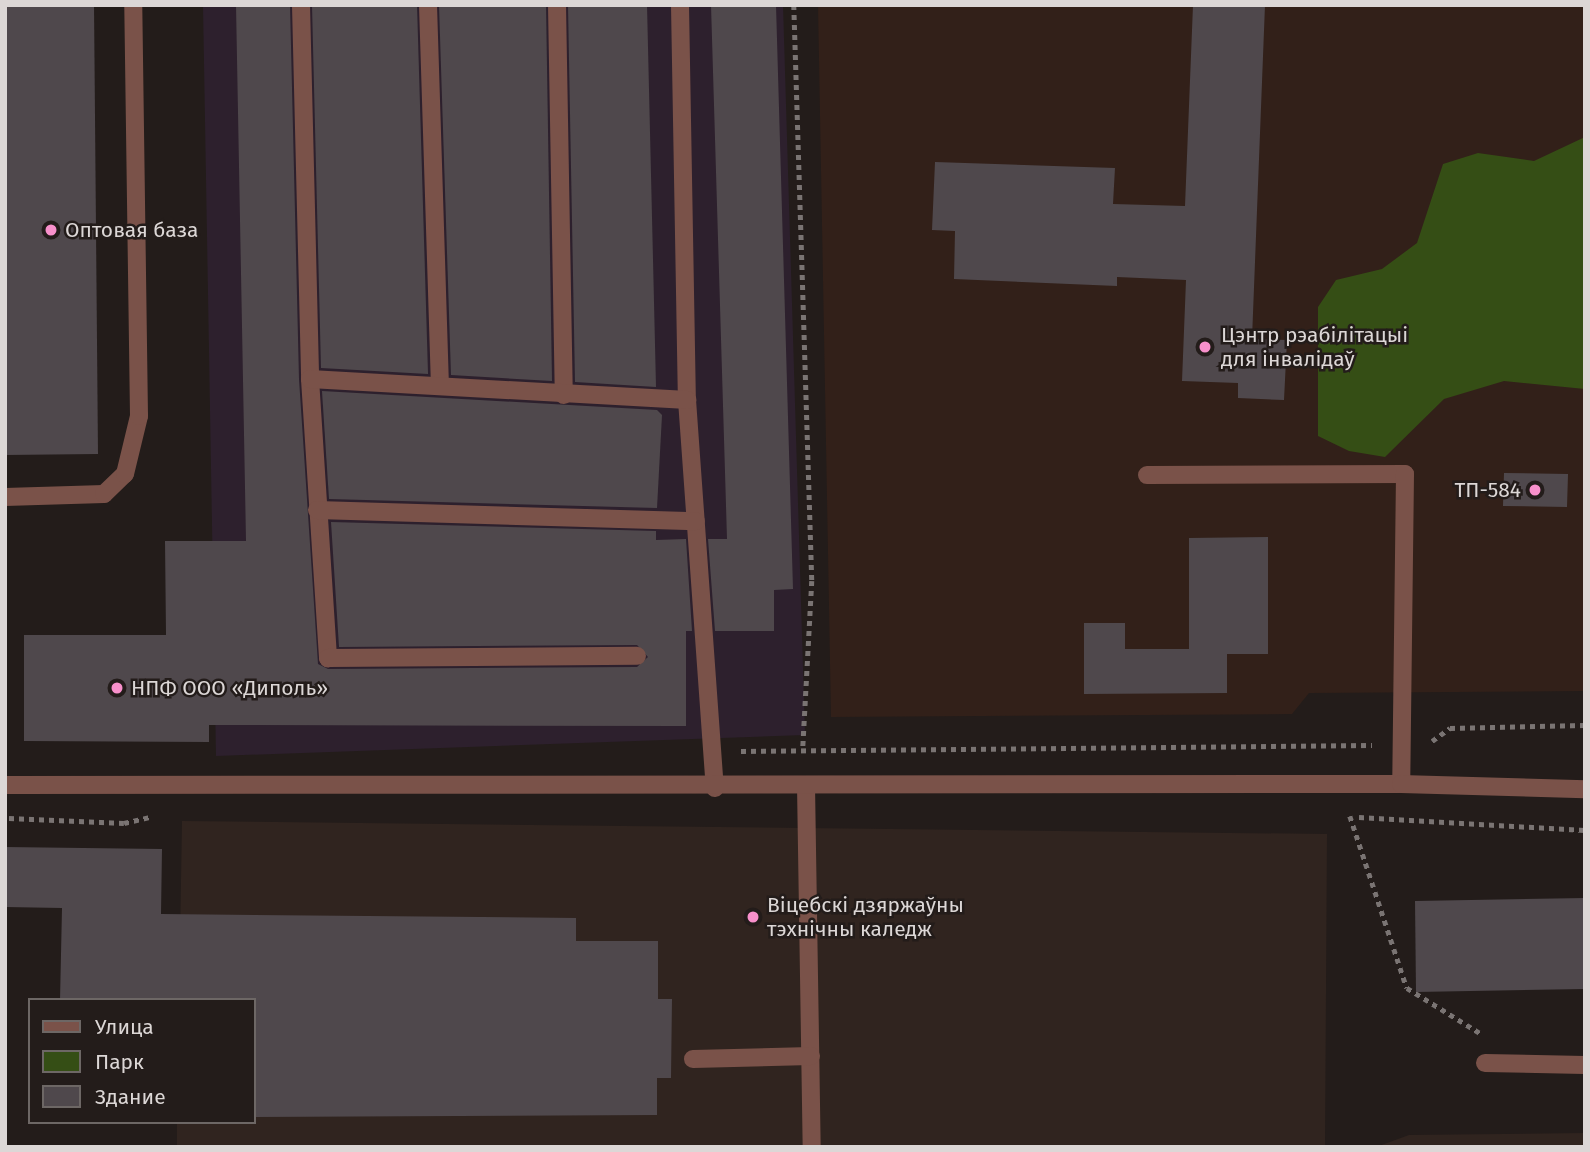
<!DOCTYPE html>
<html>
<head>
<meta charset="utf-8">
<style>
	body { margin:0 }
	#map { position:relative; width:1590px; height:1152px; overflow:hidden; background:#231c1a; font-family:"Fira Sans",sans-serif }
	div>[style] { position:absolute }
	.built>* { inset:0; background:#30241f }
	.industrial>* { inset:0; background:#2d202d }
	.medical>* { inset:0; background:#322019 }
	.green>* { inset:0; background:#354e15 }
	.building>* { inset:0; background:#4f484c }
	.path>* { height:4.5px; margin-top:-2.25px; transform-origin:0; background:repeating-linear-gradient(90deg,#7a7473 0 5px,transparent 0 10px) }
	.service>* { height:18px; margin:-9px; padding:0 9px; transform-origin:9px; border-radius:9px; background:#7a5249 }
	.minor>* { height:18px; margin:-9px; padding:0 9px; transform-origin:9px; border-radius:9px; background:#7a5249 }
	.dots>* { width:19px; height:19px; translate:-50% -50%; box-sizing:border-box; border:4px solid #231c1a; border-radius:50% }
	span { translate:-50% -50%; white-space:nowrap; text-align:center; line-height:1.15; -webkit-text-stroke:5px #231c1a; paint-order:stroke }
	.poi-label { font-size:21px; color:#dcd7d6 }
	.left { translate:0 -50%; text-align:left }
	.right { translate:-100% -50%; text-align:right }
	.frame { position:absolute; inset:0; border:7px solid #dcd7d6; pointer-events:none }
	.legend { position:absolute; left:28px; top:998px; width:228px; height:126px; box-sizing:border-box; background:#231c1a; border:2px solid #6d6765; margin:0; padding:9px 12px; list-style:none; font-size:21px; color:#dcd7d6 }
	.legend li { display:flex; align-items:center; gap:14px; height:35px }
	.legend b { width:35px; border:2px solid #6d6765 }
</style>
</head>
<body>
<div id="map">
	<div class="built">
		<div style="clip-path:polygon(182px 821px,1327px 834px,1325px 1147px,177px 1147px,177px 1122px,254px 1122px,254px 1000px,179px 1000px)"></div>
		<div style="clip-path:polygon(1585px 1133px,1585px 1147px,1376px 1147px,1409px 1135px)"></div>
	</div>
	<div class="industrial">
		<div style="clip-path:polygon(203px 5px,783px 5px,805px 735px,216px 756px)"></div>
	</div>
	<div class="medical">
		<div style="clip-path:polygon(818px 5px,1585px 5px,1585px 691px,1309px 693px,1292px 714px,831px 717px)"></div>
	</div>
	<div class="green">
		<div style="clip-path:polygon(1585px 137px,1585px 389px,1504px 381px,1444px 399px,1385px 457px,1349px 451px,1318px 436px,1318px 307px,1336px 280px,1382px 269px,1417px 243px,1443px 164px,1478px 153px,1534px 161px)"></div>
	</div>
	<div class="building">
		<div style="clip-path:polygon(5px 5px,94px 5px,98px 454px,5px 455px)"></div>
		<div style="clip-path:polygon(236px 5px,290px 5px,299px 379px,318px 664px,328px 669px,637px 667px,648px 657px,637px 645px,339px 647px,331px 522px,656px 531px,656px 540px,686px 539px,692px 631px,686px 631px,686px 726px,209px 725px,209px 742px,24px 741px,24px 635px,166px 635px,165px 541px,246px 541px)"></div>
		<div style="clip-path:polygon(312px 5px,417px 5px,428px 374px,321px 368px)"></div>
		<div style="clip-path:polygon(439px 5px,546px 5px,552px 381px,451px 375px)"></div>
		<div style="clip-path:polygon(568px 5px,647px 5px,656px 387px,575px 382px)"></div>
		<div style="clip-path:polygon(711px 5px,776px 5px,793px 589px,774px 590px,774px 631px,715px 631px,708px 539px,727px 539px)"></div>
		<div style="clip-path:polygon(1193px 5px,1265px 5px,1252px 339px,1287px 340px,1284px 400px,1238px 398px,1238px 383px,1182px 381px,1186px 280px,1117px 277px,1117px 286px,954px 279px,955px 231px,932px 230px,935px 162px,1115px 168px,1113px 204px,1185px 206px)"></div>
		<div style="clip-path:polygon(322px 391px,657px 410px,662px 415px,657px 508px,329px 499px)"></div>
		<div style="clip-path:polygon(1504px 473px,1568px 474px,1567px 507px,1503px 506px)"></div>
		<div style="clip-path:polygon(1268px 537px,1268px 654px,1227px 654px,1227px 693px,1084px 694px,1084px 623px,1125px 623px,1125px 649px,1189px 649px,1189px 538px)"></div>
		<div style="clip-path:polygon(5px 847px,162px 849px,161px 914px,576px 918px,576px 941px,658px 941px,658px 999px,672px 999px,671px 1078px,657px 1078px,657px 1115px,254px 1117px,254px 1000px,60px 1000px,62px 908px,5px 907px)"></div>
		<div style="clip-path:polygon(1585px 898px,1585px 989px,1416px 992px,1415px 901px)"></div>
	</div>
	<div class="path">
		<div style="left:794px;top:5px;width:576px;rotate:88.21deg"></div>
		<div style="left:812px;top:581px;width:167px;rotate:93.1deg"></div>
		<div style="left:1432px;top:741px;width:22px;rotate:-36deg"></div>
		<div style="left:1450px;top:728px;width:135px;rotate:-1.3deg"></div>
		<div style="left:741px;top:751px;width:631px;rotate:-0.54deg"></div>
		<div style="left:1350px;top:816px;width:181px;rotate:71.7deg"></div>
		<div style="left:1407px;top:988px;width:86px;rotate:31.7deg"></div>
		<div style="left:1359px;top:817px;width:226px;rotate:3.3deg"></div>
		<div style="left:9px;top:818px;width:115px;rotate:2.5deg"></div>
		<div style="left:124px;top:823px;width:27px;rotate:-13deg"></div>
	</div>
	<div class="service">
		<div style="left:301px;top:5px;width:374px;rotate:88.6deg"></div>
		<div style="left:310px;top:379px;width:280px;rotate:86.3deg"></div>
		<div style="left:328px;top:658px;width:309px;rotate:-0.4deg"></div>
		<div style="left:428px;top:5px;width:381px;rotate:88.2deg"></div>
		<div style="left:557px;top:5px;width:390px;rotate:89deg"></div>
		<div style="left:680px;top:5px;width:395px;rotate:89deg"></div>
		<div style="left:687px;top:400px;width:389px;rotate:85.9deg"></div>
		<div style="left:310px;top:379px;width:378px;rotate:3.2deg"></div>
		<div style="left:1147px;top:475px;width:258px;rotate:-0.2deg"></div>
		<div style="left:1405px;top:474px;width:310px;rotate:90.7deg"></div>
		<div style="left:5px;top:497px;width:99px;rotate:-1.7deg"></div>
		<div style="left:104px;top:494px;width:29px;rotate:-44deg"></div>
		<div style="left:125px;top:474px;width:60px;rotate:-76.4deg"></div>
		<div style="left:139px;top:416px;width:411px;rotate:-90.8deg"></div>
		<div style="left:317px;top:510px;width:379px;rotate:1.7deg"></div>
		<div style="left:806px;top:785px;width:362px;rotate:89.1deg"></div>
		<div style="left:693px;top:1059px;width:118px;rotate:-1.5deg"></div>
		<div style="left:1485px;top:1063px;width:100px;rotate:1.1deg"></div>
	</div>
	<div class="minor">
		<div style="left:5px;top:785px;width:1396px;rotate:-0.04deg"></div>
		<div style="left:1401px;top:784px;width:184px;rotate:1.6deg"></div>
	</div>
	<div class="dots">
		<div style="left:51px;top:230px;background:#f890cb"></div>
		<div style="left:1205px;top:347px;background:#f890cb"></div>
		<div style="left:1535px;top:490px;background:#f890cb"></div>
		<div style="left:117px;top:688px;background:#f890cb"></div>
		<div style="left:753px;top:917px;background:#f890cb"></div>
	</div>
	<div class="poi-label">
		<span class="left" style="left:65px;top:230px">Оптовая база</span>
		<span class="left" style="left:1221px;top:347px">Цэнтр рэабілітацыі<br>для інвалідаў</span>
		<span class="right" style="left:1521px;top:490px">ТП-584</span>
		<span class="left" style="left:131px;top:688px">НПФ ООО «Диполь»</span>
		<span class="left" style="left:767px;top:917px">Віцебскі дзяржаўны<br>тэхнічны каледж</span>
	</div>
	<div class="frame"></div>
	<ul class="legend">
	<li><b style="height:9px;background:#7a5249"></b>Улица</li>
	<li><b style="height:19px;background:#354e15"></b>Парк</li>
	<li><b style="height:19px;background:#4f484c"></b>Здание</li>
	</ul>
</div>
</body>
</html>
